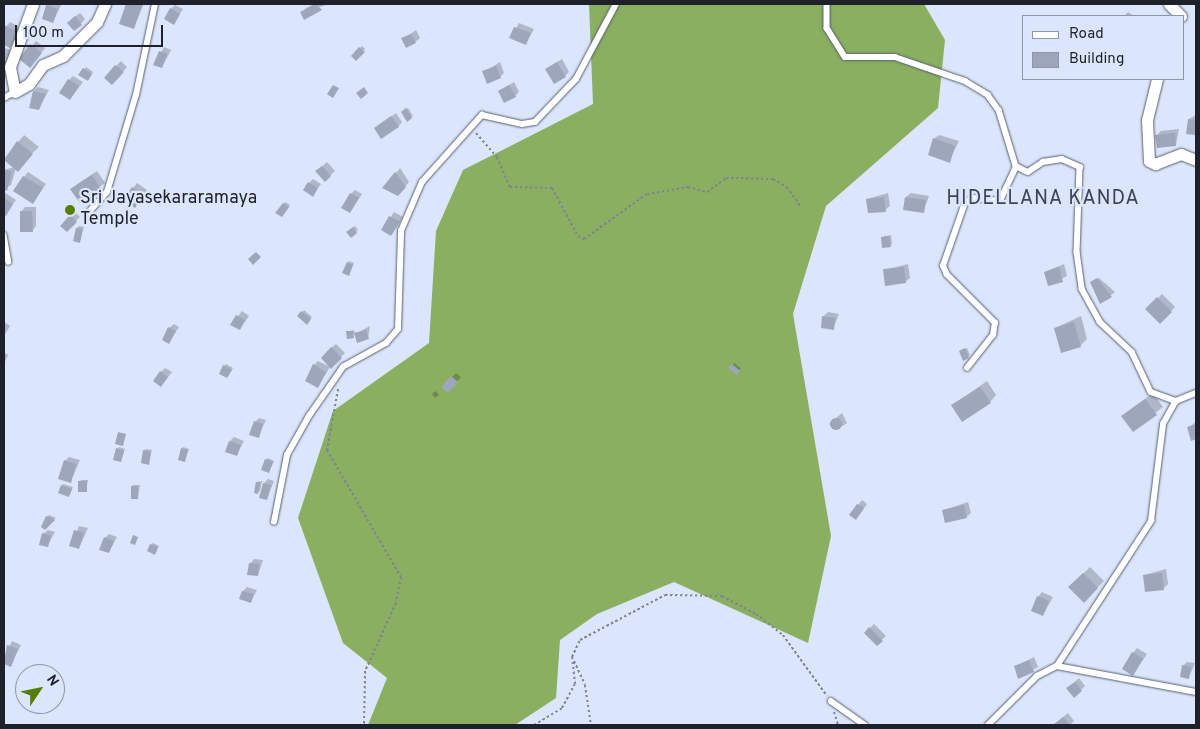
<!DOCTYPE html>
<html>
<head>
<meta charset="utf-8">
<style>
	body { margin:0 }
	#map { position:relative; width:1200px; height:729px; overflow:hidden; background:#dbe5fb; font-family:Overpass,sans-serif }
	div>[style] { position:absolute }
	.forest>* { inset:0; background:#8aaf60 }
	.shadow>* { inset:0; background:#0003 }
	.building>* { inset:0; background:#9da6bb }
	.round { border-radius:50% }
	.path>* { height:2px; margin-top:-1px; transform-origin:0; background:repeating-linear-gradient(90deg,#7e8494 0 2.5px,transparent 0 5px) }
	.roads { filter:drop-shadow(0 0 1px #575f72) drop-shadow(0 0 1px #575f72) }
	.lane>* { height:5.5px; margin:-2.75px; padding:0 2.75px; transform-origin:2.75px; border-radius:2.75px; background:#fff }
	.street>* { height:11px; margin:-5.5px; padding:0 5.5px; transform-origin:5.5px; border-radius:5.5px; background:#fff }
	.dots>* { width:14px; height:14px; translate:-50% -50%; box-sizing:border-box; border:2px solid #dbe5fb; border-radius:50% }
	span { translate:-50% -50%; white-space:nowrap; text-align:center; line-height:1.15; -webkit-text-stroke:4.5px #dbe5fb; paint-order:stroke }
	.poi-label { font-size:18px; color:#1e2129 }
	.left { translate:0 -50%; text-align:left }
	.quarter-label { font-size:20px; color:#3e4557; letter-spacing:1px }
	.frame { position:absolute; inset:0; border:5px solid #1e2129; pointer-events:none }
	.legend { position:absolute; left:1022px; top:15px; width:162px; height:65px; box-sizing:border-box; background:#dbe5fb; border:1px solid #8f97a7; margin:0; padding:6px 9px; list-style:none; font-size:15px; color:#1e2129 }
	.legend li { display:flex; align-items:center; gap:10px; height:25px }
	.legend b { width:25px; border:1px solid #8f97a7 }
	.north { position:absolute; left:15px; top:664px; width:50px; height:50px; box-sizing:border-box; background:#dbe5fb; border:1px solid #8f97a7; border-radius:50%; rotate:56deg; font-size:14px; font-weight:700; line-height:20px; text-align:center; color:#1e2129 }
	.north::after { content:''; display:block; margin:auto; width:18px; height:22px; background:#547f03; clip-path:polygon(50% 0,100% 100%,50% 72%,0 100%) }
	.scale { position:absolute; left:15px; top:25px; width:148px; height:22px; box-sizing:border-box; border:2px solid #1e2129; border-top:0; padding-left:6px; font-size:15px; line-height:18px; white-space:nowrap; color:#1e2129; -webkit-text-stroke:4px #dbe5fb; paint-order:stroke }
</style>
</head>
<body>
<div id="map">
	<div class="forest">
		<div style="clip-path:polygon(589px 4px,924px 4px,945px 40px,938px 108px,826px 206px,793px 314px,831px 536px,808px 643px,674px 582px,597px 614px,560px 640px,556px 698px,515px 725px,368px 725px,387px 678px,343px 643px,298px 518px,333px 411px,429px 343px,436px 231px,463px 170px,593px 104px)"></div>
	</div>
	<div class="shadow">
		<div style="clip-path:polygon(49px 4px,61px 5px,53px 22px,47px 6px)"></div>
		<div style="clip-path:polygon(127px 4px,144px 4px,134px 27px,121px 23px)"></div>
		<div style="clip-path:polygon(314px 4px,326px 5px,302px 13px,306px 8px)"></div>
		<div style="clip-path:polygon(175px 5px,183px 9px,174px 23px,171px 9px)"></div>
		<div style="clip-path:polygon(1128px 12px,1134px 16px,1124px 16px)"></div>
		<div style="clip-path:polygon(80px 13px,85px 19px,81px 24px,72px 19px)"></div>
		<div style="clip-path:polygon(10px 22px,21px 28px,10px 47px,4px 44px,4px 29px)"></div>
		<div style="clip-path:polygon(519px 23px,534px 29px,526px 43px,511px 37px)"></div>
		<div style="clip-path:polygon(416px 30px,420px 38px,415px 42px,403px 39px)"></div>
		<div style="clip-path:polygon(36px 41px,45px 48px,34px 62px,21px 59px)"></div>
		<div style="clip-path:polygon(362px 46px,365px 49px,356px 59px,353px 55px)"></div>
		<div style="clip-path:polygon(164px 47px,171px 50px,162px 67px,155px 64px)"></div>
		<div style="clip-path:polygon(4px 48px,13px 50px,11px 72px,4px 79px)"></div>
		<div style="clip-path:polygon(562px 59px,569px 72px,565px 76px,546px 69px)"></div>
		<div style="clip-path:polygon(121px 61px,127px 67px,112px 84px,105px 78px)"></div>
		<div style="clip-path:polygon(500px 62px,504px 73px,500px 77px,484px 72px)"></div>
		<div style="clip-path:polygon(86px 67px,93px 72px,89px 78px,80px 74px)"></div>
		<div style="clip-path:polygon(73px 76px,83px 82px,70px 99px,69px 80px)"></div>
		<div style="clip-path:polygon(514px 82px,519px 92px,515px 96px,500px 91px)"></div>
		<div style="clip-path:polygon(38px 87px,49px 90px,38px 109px,34px 91px)"></div>
		<div style="clip-path:polygon(408px 108px,413px 116px,412px 117px,404px 110px)"></div>
		<div style="clip-path:polygon(396px 113px,402px 122px,398px 127px,376px 128px)"></div>
		<div style="clip-path:polygon(1196px 115px,1196px 134px,1187px 133px,1189px 119px)"></div>
		<div style="clip-path:polygon(1179px 129px,1176px 145px,1156px 136px,1161px 131px)"></div>
		<div style="clip-path:polygon(24px 135px,39px 147px,16px 168px,11px 185px,4px 189px,4px 170px,15px 167px,4px 159px)"></div>
		<div style="clip-path:polygon(939px 135px,959px 141px,949px 161px,934px 139px)"></div>
		<div style="clip-path:polygon(327px 162px,335px 171px,325px 180px,317px 171px)"></div>
		<div style="clip-path:polygon(400px 168px,409px 182px,402px 190px,384px 187px)"></div>
		<div style="clip-path:polygon(97px 171px,105px 183px,80px 201px,76px 185px)"></div>
		<div style="clip-path:polygon(28px 172px,46px 184px,33px 202px,24px 177px)"></div>
		<div style="clip-path:polygon(313px 179px,321px 184px,313px 195px,309px 183px)"></div>
		<div style="clip-path:polygon(137px 183px,147px 190px,135px 206px,125px 199px)"></div>
		<div style="clip-path:polygon(355px 190px,362px 194px,350px 212px,351px 194px)"></div>
		<div style="clip-path:polygon(4px 192px,16px 200px,6px 214px,4px 213px)"></div>
		<div style="clip-path:polygon(888px 193px,890px 206px,885px 210px,867px 199px)"></div>
		<div style="clip-path:polygon(911px 193px,929px 196px,923px 212px,906px 197px)"></div>
		<div style="clip-path:polygon(285px 202px,290px 205px,283px 214px,277px 213px)"></div>
		<div style="clip-path:polygon(25px 207px,36px 207px,36px 226px,32px 231px,21px 212px)"></div>
		<div style="clip-path:polygon(75px 212px,80px 217px,67px 230px,62px 226px)"></div>
		<div style="clip-path:polygon(394px 212px,403px 217px,391px 234px,383px 229px)"></div>
		<div style="clip-path:polygon(79px 226px,84px 227px,79px 241px,77px 228px)"></div>
		<div style="clip-path:polygon(355px 226px,358px 230px,351px 236px,348px 232px)"></div>
		<div style="clip-path:polygon(891px 235px,892px 244px,890px 246px,882px 237px)"></div>
		<div style="clip-path:polygon(349px 261px,354px 263px,349px 274px,348px 263px)"></div>
		<div style="clip-path:polygon(908px 264px,910px 278px,905px 282px,884px 270px)"></div>
		<div style="clip-path:polygon(1064px 264px,1067px 276px,1049px 285px,1045px 272px)"></div>
		<div style="clip-path:polygon(1099px 278px,1115px 292px,1100px 303px,1093px 281px)"></div>
		<div style="clip-path:polygon(1162px 294px,1175px 307px,1160px 323px,1147px 309px)"></div>
		<div style="clip-path:polygon(304px 310px,312px 317px,307px 323px,299px 316px)"></div>
		<div style="clip-path:polygon(242px 311px,249px 316px,240px 329px,232px 324px)"></div>
		<div style="clip-path:polygon(828px 312px,839px 314px,833px 329px,823px 317px)"></div>
		<div style="clip-path:polygon(1081px 316px,1087px 339px,1080px 346px,1055px 328px)"></div>
		<div style="clip-path:polygon(4px 322px,10px 326px,4px 336px)"></div>
		<div style="clip-path:polygon(174px 324px,179px 327px,169px 342px,169px 328px)"></div>
		<div style="clip-path:polygon(370px 326px,368px 338px,347px 332px,354px 330px,355px 334px)"></div>
		<div style="clip-path:polygon(336px 344px,345px 353px,331px 367px,331px 348px)"></div>
		<div style="clip-path:polygon(967px 348px,970px 355px,964px 359px,962px 350px)"></div>
		<div style="clip-path:polygon(4px 352px,8px 355px,4px 364px)"></div>
		<div style="clip-path:polygon(318px 361px,330px 367px,318px 387px,314px 365px)"></div>
		<div style="clip-path:polygon(734px 363px,741px 368px,737px 373px,730px 368px)"></div>
		<div style="clip-path:polygon(226px 364px,233px 368px,227px 377px,224px 366px)"></div>
		<div style="clip-path:polygon(165px 368px,172px 372px,161px 386px,161px 372px)"></div>
		<div style="clip-path:polygon(456px 373px,461px 377px,452px 387px,452px 377px)"></div>
		<div style="clip-path:polygon(987px 381px,996px 395px,990px 402px,953px 405px)"></div>
		<div style="clip-path:polygon(436px 391px,439px 395px,435px 398px,432px 394px)"></div>
		<div style="clip-path:polygon(1153px 393px,1163px 407px,1133px 430px,1130px 410px)"></div>
		<div style="clip-path:polygon(842px 413px,847px 423px,836px 430px,829px 424px)"></div>
		<div style="clip-path:polygon(259px 418px,266px 420px,258px 437px,255px 422px)"></div>
		<div style="clip-path:polygon(1196px 422px,1196px 438px,1192px 439px,1189px 427px)"></div>
		<div style="clip-path:polygon(234px 437px,244px 441px,237px 454px,230px 441px)"></div>
		<div style="clip-path:polygon(119px 447px,125px 449px,121px 460px,117px 449px)"></div>
		<div style="clip-path:polygon(183px 447px,189px 449px,185px 460px,182px 449px)"></div>
		<div style="clip-path:polygon(146px 449px,152px 450px,148px 463px,144px 451px)"></div>
		<div style="clip-path:polygon(69px 457px,80px 460px,71px 481px,65px 461px)"></div>
		<div style="clip-path:polygon(268px 458px,274px 461px,269px 472px,266px 460px)"></div>
		<div style="clip-path:polygon(268px 479px,274px 481px,267px 499px,264px 483px)"></div>
		<div style="clip-path:polygon(81px 480px,88px 480px,86px 491px,80px 482px)"></div>
		<div style="clip-path:polygon(262px 481px,260px 491px,258px 492px,257px 482px)"></div>
		<div style="clip-path:polygon(63px 484px,73px 487px,70px 494px,62px 485px)"></div>
		<div style="clip-path:polygon(134px 485px,140px 485px,138px 498px,132px 486px)"></div>
		<div style="clip-path:polygon(862px 500px,867px 504px,860px 514px,851px 514px)"></div>
		<div style="clip-path:polygon(968px 502px,971px 513px,966px 517px,944px 510px)"></div>
		<div style="clip-path:polygon(49px 515px,56px 518px,45px 528px,47px 517px)"></div>
		<div style="clip-path:polygon(79px 526px,88px 528px,79px 548px,71px 545px)"></div>
		<div style="clip-path:polygon(48px 530px,55px 532px,47px 546px,43px 534px)"></div>
		<div style="clip-path:polygon(109px 534px,117px 537px,109px 552px,105px 538px)"></div>
		<div style="clip-path:polygon(153px 543px,159px 546px,156px 552px,151px 545px)"></div>
		<div style="clip-path:polygon(254px 559px,263px 560px,258px 575px,250px 564px)"></div>
		<div style="clip-path:polygon(1090px 567px,1104px 581px,1084px 601px,1070px 587px)"></div>
		<div style="clip-path:polygon(1166px 569px,1168px 584px,1163px 589px,1144px 575px)"></div>
		<div style="clip-path:polygon(247px 587px,257px 590px,251px 601px,243px 591px)"></div>
		<div style="clip-path:polygon(1042px 592px,1053px 597px,1043px 615px,1038px 597px)"></div>
		<div style="clip-path:polygon(874px 624px,886px 636px,877px 644px,865px 633px)"></div>
		<div style="clip-path:polygon(12px 641px,21px 645px,10px 666px,4px 663px,4px 656px)"></div>
		<div style="clip-path:polygon(1137px 648px,1147px 654px,1133px 674px,1133px 653px)"></div>
		<div style="clip-path:polygon(1034px 657px,1038px 667px,1019px 677px,1015px 667px)"></div>
		<div style="clip-path:polygon(1187px 662px,1195px 663px,1189px 677px,1183px 666px)"></div>
		<div style="clip-path:polygon(1079px 678px,1085px 686px,1081px 690px,1068px 688px)"></div>
		<div style="clip-path:polygon(1068px 713px,1074px 721px,1070px 725px,1054px 725px)"></div>
	</div>
	<div class="building">
		<div style="clip-path:polygon(126px 4px,142px 5px,134px 29px,119px 24px)"></div>
		<div style="clip-path:polygon(316px 4px,322px 10px,304px 20px,300px 12px)"></div>
		<div style="clip-path:polygon(46px 5px,58px 9px,53px 23px,42px 19px)"></div>
		<div style="clip-path:polygon(170px 8px,180px 14px,174px 25px,164px 19px)"></div>
		<div style="clip-path:polygon(75px 16px,82px 25px,74px 31px,67px 23px)"></div>
		<div style="clip-path:polygon(4px 25px,18px 32px,10px 48px,4px 45px)"></div>
		<div style="clip-path:polygon(514px 27px,531px 33px,526px 45px,509px 38px)"></div>
		<div style="clip-path:polygon(411px 34px,416px 43px,406px 48px,401px 38px)"></div>
		<div style="clip-path:polygon(30px 44px,42px 53px,30px 68px,19px 59px)"></div>
		<div style="clip-path:polygon(359px 47px,365px 52px,356px 61px,351px 56px)"></div>
		<div style="clip-path:polygon(159px 51px,167px 54px,162px 68px,153px 65px)"></div>
		<div style="clip-path:polygon(557px 62px,566px 77px,554px 84px,545px 69px)"></div>
		<div style="clip-path:polygon(115px 65px,124px 72px,112px 85px,104px 78px)"></div>
		<div style="clip-path:polygon(496px 66px,501px 78px,487px 84px,482px 71px)"></div>
		<div style="clip-path:polygon(83px 68px,92px 74px,88px 81px,78px 75px)"></div>
		<div style="clip-path:polygon(68px 79px,79px 86px,70px 100px,59px 93px)"></div>
		<div style="clip-path:polygon(333px 85px,339px 88px,333px 98px,327px 94px)"></div>
		<div style="clip-path:polygon(509px 85px,516px 97px,504px 103px,498px 91px)"></div>
		<div style="clip-path:polygon(364px 87px,368px 93px,361px 99px,356px 93px)"></div>
		<div style="clip-path:polygon(33px 91px,46px 94px,39px 110px,29px 108px)"></div>
		<div style="clip-path:polygon(406px 108px,412px 118px,407px 122px,401px 112px)"></div>
		<div style="clip-path:polygon(391px 116px,399px 127px,381px 139px,374px 128px)"></div>
		<div style="clip-path:polygon(1188px 119px,1196px 120px,1196px 135px,1186px 134px)"></div>
		<div style="clip-path:polygon(1175px 133px,1176px 146px,1157px 148px,1155px 135px)"></div>
		<div style="clip-path:polygon(933px 138px,955px 146px,950px 163px,928px 155px)"></div>
		<div style="clip-path:polygon(17px 141px,33px 154px,18px 172px,4px 160px)"></div>
		<div style="clip-path:polygon(322px 166px,331px 176px,325px 182px,315px 171px)"></div>
		<div style="clip-path:polygon(4px 169px,12px 172px,7px 191px,4px 190px)"></div>
		<div style="clip-path:polygon(395px 172px,406px 187px,398px 196px,382px 188px)"></div>
		<div style="clip-path:polygon(92px 175px,101px 189px,80px 203px,70px 189px)"></div>
		<div style="clip-path:polygon(23px 176px,43px 188px,33px 204px,13px 191px)"></div>
		<div style="clip-path:polygon(308px 182px,318px 188px,313px 197px,303px 190px)"></div>
		<div style="clip-path:polygon(132px 187px,143px 195px,135px 208px,123px 200px)"></div>
		<div style="clip-path:polygon(350px 193px,359px 198px,350px 213px,341px 208px)"></div>
		<div style="clip-path:polygon(884px 197px,886px 212px,868px 213px,866px 199px)"></div>
		<div style="clip-path:polygon(905px 197px,926px 200px,924px 213px,903px 210px)"></div>
		<div style="clip-path:polygon(4px 198px,13px 204px,6px 216px,4px 214px)"></div>
		<div style="clip-path:polygon(283px 203px,289px 207px,282px 217px,275px 213px)"></div>
		<div style="clip-path:polygon(20px 211px,32px 211px,33px 232px,20px 232px)"></div>
		<div style="clip-path:polygon(70px 215px,77px 222px,67px 232px,60px 226px)"></div>
		<div style="clip-path:polygon(389px 216px,400px 222px,391px 236px,381px 230px)"></div>
		<div style="clip-path:polygon(353px 227px,357px 233px,351px 238px,346px 232px)"></div>
		<div style="clip-path:polygon(76px 228px,83px 229px,80px 243px,73px 241px)"></div>
		<div style="clip-path:polygon(889px 236px,891px 247px,882px 248px,881px 237px)"></div>
		<div style="clip-path:polygon(256px 252px,261px 257px,253px 265px,248px 259px)"></div>
		<div style="clip-path:polygon(347px 262px,353px 265px,349px 276px,342px 273px)"></div>
		<div style="clip-path:polygon(904px 267px,906px 283px,885px 286px,883px 269px)"></div>
		<div style="clip-path:polygon(1059px 267px,1063px 282px,1048px 286px,1044px 272px)"></div>
		<div style="clip-path:polygon(1097px 278px,1112px 297px,1100px 304px,1090px 282px)"></div>
		<div style="clip-path:polygon(1157px 297px,1172px 312px,1160px 324px,1145px 309px)"></div>
		<div style="clip-path:polygon(301px 311px,311px 319px,307px 325px,297px 316px)"></div>
		<div style="clip-path:polygon(236px 315px,245px 320px,240px 330px,230px 325px)"></div>
		<div style="clip-path:polygon(822px 316px,835px 318px,834px 330px,821px 328px)"></div>
		<div style="clip-path:polygon(1074px 322px,1081px 347px,1061px 353px,1054px 328px)"></div>
		<div style="clip-path:polygon(168px 327px,176px 331px,169px 344px,162px 340px)"></div>
		<div style="clip-path:polygon(366px 330px,369px 339px,357px 343px,354px 333px)"></div>
		<div style="clip-path:polygon(346px 331px,353px 331px,354px 338px,347px 339px)"></div>
		<div style="clip-path:polygon(331px 347px,342px 358px,331px 369px,321px 358px)"></div>
		<div style="clip-path:polygon(965px 348px,969px 358px,963px 361px,959px 351px)"></div>
		<div style="clip-path:polygon(313px 364px,326px 372px,318px 388px,305px 381px)"></div>
		<div style="clip-path:polygon(732px 364px,740px 371px,737px 375px,728px 368px)"></div>
		<div style="clip-path:polygon(223px 365px,232px 370px,227px 378px,219px 374px)"></div>
		<div style="clip-path:polygon(160px 371px,168px 377px,161px 387px,153px 381px)"></div>
		<div style="clip-path:polygon(451px 376px,458px 382px,448px 393px,441px 387px)"></div>
		<div style="clip-path:polygon(980px 387px,991px 403px,962px 422px,951px 405px)"></div>
		<div style="clip-path:polygon(1145px 399px,1157px 415px,1133px 432px,1121px 416px)"></div>
		<div class="round" style="left:830px;top:418px;width:12px;height:12px"></div>
		<div style="clip-path:polygon(254px 421px,263px 424px,259px 438px,249px 435px)"></div>
		<div style="clip-path:polygon(1196px 424px,1196px 439px,1191px 441px,1187px 427px)"></div>
		<div style="clip-path:polygon(118px 432px,126px 434px,123px 446px,115px 444px)"></div>
		<div style="clip-path:polygon(229px 441px,241px 445px,237px 456px,225px 452px)"></div>
		<div style="clip-path:polygon(116px 448px,124px 451px,121px 462px,113px 460px)"></div>
		<div style="clip-path:polygon(181px 448px,188px 450px,185px 462px,178px 460px)"></div>
		<div style="clip-path:polygon(143px 450px,151px 452px,149px 465px,141px 463px)"></div>
		<div style="clip-path:polygon(265px 459px,273px 462px,269px 473px,261px 470px)"></div>
		<div style="clip-path:polygon(64px 460px,76px 464px,71px 483px,58px 479px)"></div>
		<div style="clip-path:polygon(78px 481px,87px 481px,87px 492px,78px 492px)"></div>
		<div style="clip-path:polygon(256px 482px,260px 482px,258px 494px,254px 493px)"></div>
		<div style="clip-path:polygon(263px 483px,271px 485px,267px 500px,259px 498px)"></div>
		<div style="clip-path:polygon(61px 485px,72px 489px,69px 497px,58px 493px)"></div>
		<div style="clip-path:polygon(131px 486px,138px 486px,138px 499px,131px 499px)"></div>
		<div style="clip-path:polygon(857px 504px,864px 508px,856px 520px,849px 515px)"></div>
		<div style="clip-path:polygon(964px 505px,967px 518px,945px 523px,942px 510px)"></div>
		<div style="clip-path:polygon(46px 516px,55px 520px,45px 530px,41px 527px)"></div>
		<div style="clip-path:polygon(74px 530px,84px 533px,79px 549px,69px 546px)"></div>
		<div style="clip-path:polygon(42px 533px,51px 536px,48px 547px,39px 545px)"></div>
		<div style="clip-path:polygon(133px 535px,138px 537px,135px 545px,130px 543px)"></div>
		<div style="clip-path:polygon(104px 537px,114px 541px,109px 553px,99px 550px)"></div>
		<div style="clip-path:polygon(150px 544px,158px 547px,155px 555px,147px 551px)"></div>
		<div style="clip-path:polygon(249px 563px,259px 564px,258px 576px,247px 575px)"></div>
		<div style="clip-path:polygon(1083px 573px,1098px 588px,1084px 603px,1068px 587px)"></div>
		<div style="clip-path:polygon(1162px 573px,1164px 590px,1145px 592px,1143px 575px)"></div>
		<div style="clip-path:polygon(242px 591px,254px 594px,251px 603px,239px 599px)"></div>
		<div style="clip-path:polygon(1037px 596px,1049px 601px,1043px 616px,1031px 611px)"></div>
		<div style="clip-path:polygon(869px 627px,883px 641px,877px 646px,864px 633px)"></div>
		<div style="clip-path:polygon(7px 645px,18px 649px,11px 667px,4px 664px)"></div>
		<div style="clip-path:polygon(1132px 652px,1143px 659px,1133px 676px,1122px 669px)"></div>
		<div style="clip-path:polygon(1029px 660px,1034px 672px,1018px 679px,1014px 666px)"></div>
		<div style="clip-path:polygon(1182px 665px,1191px 667px,1189px 679px,1180px 677px)"></div>
		<div style="clip-path:polygon(1075px 682px,1082px 691px,1074px 698px,1066px 688px)"></div>
		<div style="clip-path:polygon(1063px 717px,1070px 725px,1053px 725px)"></div>
	</div>
	<div class="path">
		<div style="left:476px;top:133px;width:32px;rotate:49deg"></div>
		<div style="left:497px;top:157px;width:33px;rotate:67deg"></div>
		<div style="left:510px;top:187px;width:42px;rotate:1.4deg"></div>
		<div style="left:552px;top:188px;width:55px;rotate:61.6deg"></div>
		<div style="left:578px;top:236px;width:7px;rotate:27deg"></div>
		<div style="left:584px;top:239px;width:77px;rotate:-35.5deg"></div>
		<div style="left:647px;top:194px;width:42px;rotate:-9.7deg"></div>
		<div style="left:688px;top:187px;width:20px;rotate:15deg"></div>
		<div style="left:707px;top:192px;width:24px;rotate:-36deg"></div>
		<div style="left:726px;top:178px;width:47px;rotate:1.2deg"></div>
		<div style="left:773px;top:179px;width:16px;rotate:30deg"></div>
		<div style="left:787px;top:187px;width:24px;rotate:55deg"></div>
		<div style="left:338px;top:389px;width:62px;rotate:100.2deg"></div>
		<div style="left:327px;top:450px;width:147px;rotate:59.8deg"></div>
		<div style="left:401px;top:577px;width:26px;rotate:101deg"></div>
		<div style="left:396px;top:603px;width:75px;rotate:114.5deg"></div>
		<div style="left:365px;top:671px;width:54px;rotate:91.1deg"></div>
		<div style="left:574px;top:661px;width:26px;rotate:65deg"></div>
		<div style="left:585px;top:685px;width:40px;rotate:81.5deg"></div>
		<div style="left:834px;top:712px;width:14px;rotate:73deg"></div>
		<div style="left:534px;top:725px;width:33px;rotate:-31deg"></div>
		<div style="left:562px;top:708px;width:27px;rotate:-62deg"></div>
		<div style="left:575px;top:684px;width:27px;rotate:-96deg"></div>
		<div style="left:572px;top:657px;width:19px;rotate:-65deg"></div>
		<div style="left:580px;top:640px;width:96px;rotate:-27.9deg"></div>
		<div style="left:665px;top:595px;width:57px;rotate:1deg"></div>
		<div style="left:722px;top:596px;width:38px;rotate:28deg"></div>
		<div style="left:756px;top:614px;width:34px;rotate:38deg"></div>
		<div style="left:783px;top:635px;width:75px;rotate:54.2deg"></div>
	</div>
	<div class="roads">
		<div class="lane">
			<div style="left:827px;top:4px;width:24px;rotate:90deg"></div>
			<div style="left:827px;top:28px;width:34px;rotate:58deg"></div>
			<div style="left:845px;top:57px;width:50px"></div>
			<div style="left:895px;top:57px;width:74px;rotate:18.9deg"></div>
			<div style="left:965px;top:81px;width:27px;rotate:31deg"></div>
			<div style="left:988px;top:95px;width:19px;rotate:54deg"></div>
			<div style="left:999px;top:110px;width:59px;rotate:73.1deg"></div>
			<div style="left:1016px;top:166px;width:13px;rotate:27deg"></div>
			<div style="left:1028px;top:172px;width:18px;rotate:-34deg"></div>
			<div style="left:1043px;top:162px;width:19px;rotate:-9deg"></div>
			<div style="left:1062px;top:159px;width:20px;rotate:24deg"></div>
			<div style="left:1080px;top:167px;width:85px;rotate:92deg"></div>
			<div style="left:1077px;top:252px;width:37px;rotate:82deg"></div>
			<div style="left:1082px;top:289px;width:38px;rotate:61deg"></div>
			<div style="left:1100px;top:322px;width:44px;rotate:43.2deg"></div>
			<div style="left:1132px;top:352px;width:44px;rotate:64.6deg"></div>
			<div style="left:1151px;top:392px;width:27px;rotate:20deg"></div>
			<div style="left:4px;top:98px;width:13px;rotate:-29deg"></div>
			<div style="left:88px;top:213px;width:28px;rotate:-48deg"></div>
			<div style="left:107px;top:192px;width:101px;rotate:-73.4deg"></div>
			<div style="left:136px;top:95px;width:93px;rotate:-78.2deg"></div>
			<div style="left:4px;top:235px;width:27px;rotate:80deg"></div>
			<div style="left:967px;top:368px;width:42px;rotate:-51.8deg"></div>
			<div style="left:993px;top:335px;width:12px;rotate:-81deg"></div>
			<div style="left:995px;top:323px;width:68px;rotate:-135deg"></div>
			<div style="left:947px;top:275px;width:10px;rotate:-114deg"></div>
			<div style="left:943px;top:266px;width:67px;rotate:-70.8deg"></div>
			<div style="left:965px;top:203px;width:9px;rotate:-32deg"></div>
			<div style="left:973px;top:198px;width:27px;rotate:6deg"></div>
			<div style="left:1000px;top:201px;width:38px;rotate:-65deg"></div>
			<div style="left:274px;top:522px;width:68px;rotate:-79deg"></div>
			<div style="left:287px;top:455px;width:45px;rotate:-60.6deg"></div>
			<div style="left:309px;top:416px;width:60px;rotate:-55.2deg"></div>
			<div style="left:343px;top:367px;width:49px;rotate:-29.2deg"></div>
			<div style="left:386px;top:343px;width:18px;rotate:-49deg"></div>
			<div style="left:398px;top:329px;width:98px;rotate:-88.2deg"></div>
			<div style="left:401px;top:231px;width:53px;rotate:-66.8deg"></div>
			<div style="left:422px;top:182px;width:90px;rotate:-48.2deg"></div>
			<div style="left:482px;top:115px;width:41px;rotate:12.7deg"></div>
			<div style="left:522px;top:124px;width:13px;rotate:-9deg"></div>
			<div style="left:535px;top:122px;width:59px;rotate:-46.4deg"></div>
			<div style="left:576px;top:79px;width:85px;rotate:-61.9deg"></div>
			<div style="left:1057px;top:666px;width:173px;rotate:-57deg"></div>
			<div style="left:1151px;top:521px;width:98px;rotate:-82.9deg"></div>
			<div style="left:1163px;top:424px;width:26px;rotate:-61deg"></div>
			<div style="left:1176px;top:401px;width:22px;rotate:-22deg"></div>
			<div style="left:831px;top:701px;width:42px;rotate:35.2deg"></div>
			<div style="left:988px;top:725px;width:69px;rotate:-45deg"></div>
			<div style="left:1037px;top:676px;width:22px;rotate:-27deg"></div>
			<div style="left:1057px;top:666px;width:141px;rotate:10.6deg"></div>
		</div>
		<div class="street">
			<div style="left:33px;top:4px;width:67px;rotate:110.1deg"></div>
			<div style="left:10px;top:67px;width:25px;rotate:79deg"></div>
			<div style="left:15px;top:92px;width:16px;rotate:-30deg"></div>
			<div style="left:29px;top:84px;width:24px;rotate:-54deg"></div>
			<div style="left:43px;top:65px;width:22px;rotate:-24deg"></div>
			<div style="left:63px;top:56px;width:48px;rotate:-45deg"></div>
			<div style="left:97px;top:22px;width:20px;rotate:-66deg"></div>
			<div style="left:1169px;top:4px;width:17px;rotate:45deg"></div>
			<div style="left:1157px;top:79px;width:42px;rotate:103.7deg"></div>
			<div style="left:1147px;top:120px;width:41px;rotate:87.2deg"></div>
			<div style="left:1149px;top:161px;width:7px;rotate:27deg"></div>
			<div style="left:1155px;top:164px;width:28px;rotate:-21deg"></div>
			<div style="left:1181px;top:154px;width:16px;rotate:22deg"></div>
		</div>
	</div>
	<div class="dots">
		<div style="left:70px;top:210px;background:#547f03"></div>
	</div>
	<div class="poi-label">
		<span class="left" style="left:80px;top:210px">Sri Jayasekararamaya<br>Temple</span>
	</div>
	<div class="quarter-label">
		<span style="left:1043px;top:199px">HIDELLANA KANDA</span>
	</div>
	<div class="frame"></div>
	<ul class="legend">
	<li><b style="height:6px;background:#fff"></b>Road</li>
	<li><b style="height:14px;background:#9da6bb"></b>Building</li>
	</ul>
	<div class="north">N</div>
	<div class="scale">100 m</div>
</div>
</body>
</html>
